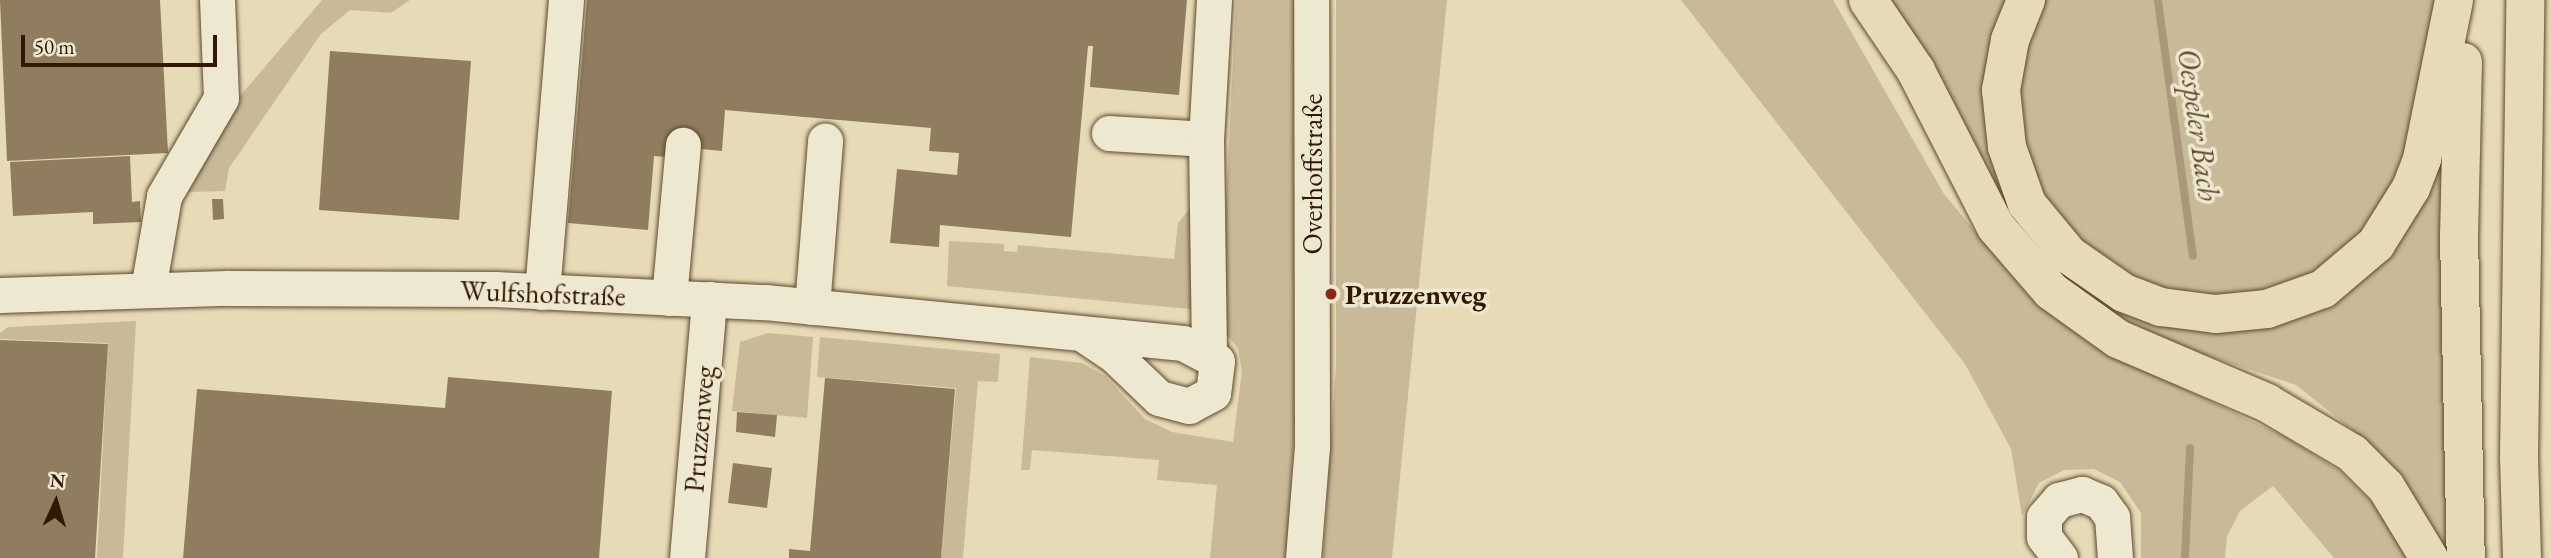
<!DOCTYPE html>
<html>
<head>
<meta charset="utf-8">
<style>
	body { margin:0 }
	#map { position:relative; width:2551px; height:558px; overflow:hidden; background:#e7dbb7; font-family:"EB Garamond",serif }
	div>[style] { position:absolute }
	.green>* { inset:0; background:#c8ba98 }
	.stream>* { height:8px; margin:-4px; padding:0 4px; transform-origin:4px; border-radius:4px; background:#a99879 }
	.building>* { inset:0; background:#907d60 }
	.roads { filter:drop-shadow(0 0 2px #5f482e) drop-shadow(0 0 2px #5f482e) }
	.minor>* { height:35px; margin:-17.5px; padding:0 17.5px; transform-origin:17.5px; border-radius:17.5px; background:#efe8d0 }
	.highway>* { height:38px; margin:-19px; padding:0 19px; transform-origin:19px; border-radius:19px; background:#e7dbb7 }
	.dots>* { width:19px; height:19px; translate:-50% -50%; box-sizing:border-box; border:4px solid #efe8d0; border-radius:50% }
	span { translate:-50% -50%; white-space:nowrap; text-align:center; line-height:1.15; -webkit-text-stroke:7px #efe8d0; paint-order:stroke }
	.street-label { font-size:28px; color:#321701 }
	.poi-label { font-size:28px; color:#321701; font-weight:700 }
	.left { translate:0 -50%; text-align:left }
	.water-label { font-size:30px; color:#624b31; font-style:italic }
	.north { position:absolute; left:21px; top:467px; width:70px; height:70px; -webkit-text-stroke:5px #efe8d0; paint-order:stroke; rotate:4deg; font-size:19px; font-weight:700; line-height:28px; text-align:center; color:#321701 }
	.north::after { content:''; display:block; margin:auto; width:24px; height:32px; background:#321701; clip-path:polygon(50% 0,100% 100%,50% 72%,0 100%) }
	.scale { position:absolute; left:21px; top:35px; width:196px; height:32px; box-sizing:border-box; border:4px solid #321701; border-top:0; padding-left:9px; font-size:21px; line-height:24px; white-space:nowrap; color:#321701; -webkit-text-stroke:5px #efe8d0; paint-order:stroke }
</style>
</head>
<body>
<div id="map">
	<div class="green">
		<div style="clip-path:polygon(322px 0,410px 0,391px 13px,350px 10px,321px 34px,229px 168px,225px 191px,186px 192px,228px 110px)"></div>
		<div style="clip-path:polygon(1236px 0,1295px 0,1299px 352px,1287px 558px,1210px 558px,1217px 485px,1157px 480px,1159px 460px,1032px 450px,1030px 470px,1021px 470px,1030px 357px,1082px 363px,1105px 376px,1145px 419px,1172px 432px,1233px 442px,1242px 371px,1238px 348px,1220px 327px)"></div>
		<div style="clip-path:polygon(1336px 0,1447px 0,1392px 558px,1323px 558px,1336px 365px)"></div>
		<div style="clip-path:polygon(1681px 0,1833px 0,1944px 194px,2034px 302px,2095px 346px,2287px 438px,2340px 471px,2381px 511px,2413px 558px,2334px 558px,2273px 486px,2240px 511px,2227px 536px,2225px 558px,2141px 558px,2141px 513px,2120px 482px,2094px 469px,2064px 470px,2039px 483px,2022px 516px,2011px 449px,1965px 364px)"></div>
		<div style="clip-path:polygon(1881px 0,2441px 0,2448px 558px,2371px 445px,2296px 385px,2165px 342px,2113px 318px,2073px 287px,2026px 240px)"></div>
		<div style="clip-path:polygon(1191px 207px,1200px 310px,947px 286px,949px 241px,1004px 244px,1004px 251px,1017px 252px,1018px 245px,1174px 259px,1178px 223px)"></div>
		<div style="clip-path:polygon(136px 321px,123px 558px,97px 558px,108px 343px,0 339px,0 333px,8px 327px)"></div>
		<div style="clip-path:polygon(768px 333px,813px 337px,807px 418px,732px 411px,740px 342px)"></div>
		<div style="clip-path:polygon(820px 337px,1000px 354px,998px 382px,978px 381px,963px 558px,941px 558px,956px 388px,817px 377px)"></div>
	</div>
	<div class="stream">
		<div style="left:2158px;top:1px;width:257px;rotate:82.2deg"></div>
		<div style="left:2185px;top:558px;width:110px;rotate:-87.4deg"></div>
	</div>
	<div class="building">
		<div style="clip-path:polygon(0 0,160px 0,168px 153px,7px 161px)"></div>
		<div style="clip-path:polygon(587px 0,1187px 0,1179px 95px,1090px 87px,1093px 46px,1088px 46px,1071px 237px,940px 225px,939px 247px,890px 243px,897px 169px,957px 175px,959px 153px,929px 151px,931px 128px,725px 110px,722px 151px,691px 148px,675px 158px,654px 156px,648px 230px,568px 223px)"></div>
		<div style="clip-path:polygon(330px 51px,471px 61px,459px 220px,319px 210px)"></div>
		<div style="clip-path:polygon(130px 156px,132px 202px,140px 201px,141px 222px,93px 224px,93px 212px,13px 216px,10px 162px)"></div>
		<div style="clip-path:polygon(212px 199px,223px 199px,224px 219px,213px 220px)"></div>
		<div style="clip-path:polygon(0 340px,108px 344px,95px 558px,0 558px)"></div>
		<div style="clip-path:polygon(448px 377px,612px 391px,599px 558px,183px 558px,197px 389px,445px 408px)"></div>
		<div style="clip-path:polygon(825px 378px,955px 389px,941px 558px,789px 558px,789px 549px,810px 551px)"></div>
		<div style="clip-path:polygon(737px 412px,777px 415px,775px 437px,736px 432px)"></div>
		<div style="clip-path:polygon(733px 463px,772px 468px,767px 508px,728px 503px)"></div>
	</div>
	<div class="roads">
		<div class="minor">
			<div style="left:1109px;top:133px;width:97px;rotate:3.5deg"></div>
			<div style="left:1206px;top:139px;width:214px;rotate:89.2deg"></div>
			<div style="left:1206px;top:139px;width:139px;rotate:-86.7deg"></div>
			<div style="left:148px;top:289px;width:94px;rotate:-80.2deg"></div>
			<div style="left:164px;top:196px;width:113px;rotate:-59.8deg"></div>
			<div style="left:221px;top:98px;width:98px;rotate:-92.3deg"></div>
			<div style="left:542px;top:292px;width:293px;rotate:-85.3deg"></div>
			<div style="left:0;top:295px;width:227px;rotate:-1.8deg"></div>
			<div style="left:227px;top:288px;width:268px;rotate:0.2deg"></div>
			<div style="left:495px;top:289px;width:270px;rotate:2.8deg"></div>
			<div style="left:765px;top:302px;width:420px;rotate:5.6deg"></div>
			<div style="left:1183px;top:343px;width:38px;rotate:28deg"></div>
			<div style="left:1217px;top:361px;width:32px;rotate:97deg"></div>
			<div style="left:1213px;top:393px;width:27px;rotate:152deg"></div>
			<div style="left:1189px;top:406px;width:31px;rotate:-165deg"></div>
			<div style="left:1159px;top:398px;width:62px;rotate:-136.3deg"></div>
			<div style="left:1114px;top:355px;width:36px;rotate:-146deg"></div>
			<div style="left:669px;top:298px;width:154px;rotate:-84.8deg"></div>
			<div style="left:812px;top:307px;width:167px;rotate:-85.5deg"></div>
			<div style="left:687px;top:558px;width:260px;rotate:-85.1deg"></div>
			<div style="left:1303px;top:558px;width:111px;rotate:-85.4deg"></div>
			<div style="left:1312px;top:447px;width:447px;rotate:-90.1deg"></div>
			<div style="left:2060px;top:558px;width:26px;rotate:-127deg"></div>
			<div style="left:2044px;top:537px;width:20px;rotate:-90deg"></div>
			<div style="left:2044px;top:517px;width:23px;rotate:-49deg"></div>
			<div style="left:2059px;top:500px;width:24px;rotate:-15deg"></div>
			<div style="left:2082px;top:494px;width:21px;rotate:23deg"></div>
			<div style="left:2101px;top:502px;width:19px;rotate:54deg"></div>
			<div style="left:2112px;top:517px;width:41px;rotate:85.8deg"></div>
		</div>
		<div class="highway">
			<div style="left:1868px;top:0;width:86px;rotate:55.9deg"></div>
			<div style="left:1916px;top:71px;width:175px;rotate:62.9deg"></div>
			<div style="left:1996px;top:227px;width:84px;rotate:49.3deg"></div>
			<div style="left:2051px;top:291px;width:82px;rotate:35.6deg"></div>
			<div style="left:2118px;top:339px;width:162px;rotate:23.2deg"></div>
			<div style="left:2267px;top:403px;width:99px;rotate:30.5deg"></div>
			<div style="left:2352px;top:453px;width:48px;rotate:45deg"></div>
			<div style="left:2386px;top:487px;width:83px;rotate:58.8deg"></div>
			<div style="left:2026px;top:0;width:43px;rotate:111.8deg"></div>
			<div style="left:2010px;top:40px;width:51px;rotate:100.2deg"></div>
			<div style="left:2001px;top:90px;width:57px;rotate:84deg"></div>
			<div style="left:2007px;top:147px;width:60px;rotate:70.7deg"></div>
			<div style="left:2027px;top:204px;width:66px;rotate:50.5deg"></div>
			<div style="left:2069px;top:255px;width:67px;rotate:34.6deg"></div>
			<div style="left:2124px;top:293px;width:40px;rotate:21deg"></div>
			<div style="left:2161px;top:307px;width:55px;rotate:7.3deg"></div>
			<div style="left:2216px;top:314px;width:51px;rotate:-5.6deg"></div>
			<div style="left:2267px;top:309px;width:59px;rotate:-19.7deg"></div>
			<div style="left:2323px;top:289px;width:70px;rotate:-40.3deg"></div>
			<div style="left:2376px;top:244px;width:66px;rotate:-58deg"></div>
			<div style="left:2411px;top:188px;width:31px;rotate:-69deg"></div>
			<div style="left:2422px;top:159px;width:162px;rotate:-78.6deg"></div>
			<div style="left:2463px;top:62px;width:173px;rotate:91.3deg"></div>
			<div style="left:2459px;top:235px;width:323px;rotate:88.8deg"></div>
			<div style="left:2522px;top:558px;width:100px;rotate:-91.7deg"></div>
			<div style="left:2519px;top:458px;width:458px;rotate:-89.2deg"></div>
		</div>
	</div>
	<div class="dots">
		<div style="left:1331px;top:294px;background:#8f2418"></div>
	</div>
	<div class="street-label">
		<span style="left:1312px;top:174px;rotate:-90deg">Overhoffstraße</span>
		<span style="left:543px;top:293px;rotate:2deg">Wulfshofstraße</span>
		<span style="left:699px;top:429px;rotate:-85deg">Pruzzenweg</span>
	</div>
	<div class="poi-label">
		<span class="left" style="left:1345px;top:294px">Pruzzenweg</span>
	</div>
	<div class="water-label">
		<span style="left:2198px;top:125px;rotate:82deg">Oespeler Bach</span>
	</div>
	<div class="north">N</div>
	<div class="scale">50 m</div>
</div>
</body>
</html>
